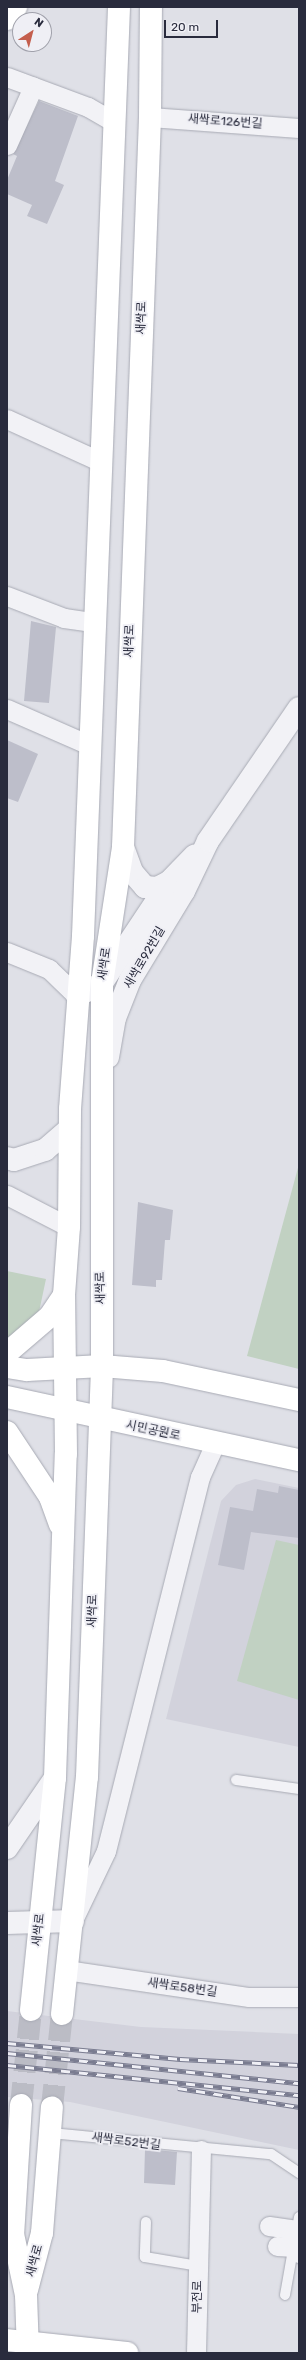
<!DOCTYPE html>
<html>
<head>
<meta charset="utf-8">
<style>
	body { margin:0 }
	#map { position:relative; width:306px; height:2360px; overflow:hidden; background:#dfe0e7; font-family:Rubik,"Noto Sans KR",sans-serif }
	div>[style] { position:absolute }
	.built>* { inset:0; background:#d2d2dc }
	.green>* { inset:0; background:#c1d1c2 }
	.building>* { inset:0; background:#bdbeca }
	.secondary-tunnel>* { height:22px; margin-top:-11px; transform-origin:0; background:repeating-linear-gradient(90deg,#bbbcc5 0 22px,transparent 0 33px) }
	.roads { filter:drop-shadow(0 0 1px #a8aab4) drop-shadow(0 0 1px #a8aab4) }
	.service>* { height:10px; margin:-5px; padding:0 5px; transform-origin:5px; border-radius:5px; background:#f2f2f6 }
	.minor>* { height:19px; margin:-9.5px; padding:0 9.5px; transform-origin:9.5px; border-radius:9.5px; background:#f2f2f6 }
	.tertiary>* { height:22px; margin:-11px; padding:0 11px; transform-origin:11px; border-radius:11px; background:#f2f2f6 }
	.secondary>* { height:22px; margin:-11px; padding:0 11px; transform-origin:11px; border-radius:11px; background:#fff }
	.rail>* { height:4.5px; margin-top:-2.25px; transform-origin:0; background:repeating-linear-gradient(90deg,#efeff5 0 9px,#7a7c90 0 18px); box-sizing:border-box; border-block:1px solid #7a7c90 }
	span { translate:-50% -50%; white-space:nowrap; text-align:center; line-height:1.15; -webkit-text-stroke:3.5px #efeff5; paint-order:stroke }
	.street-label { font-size:12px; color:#292b3d }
	.frame { position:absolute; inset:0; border:8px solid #292b3d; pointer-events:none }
	.north { position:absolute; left:12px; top:12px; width:40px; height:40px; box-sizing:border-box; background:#efeff5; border:1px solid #a0a1ab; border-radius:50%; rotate:36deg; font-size:11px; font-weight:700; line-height:16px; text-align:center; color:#292b3d }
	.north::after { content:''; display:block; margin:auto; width:14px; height:18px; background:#c45e4d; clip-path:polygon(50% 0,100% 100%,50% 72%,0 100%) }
	.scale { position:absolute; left:164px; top:20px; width:54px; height:18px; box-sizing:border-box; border:2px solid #292b3d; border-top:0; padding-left:5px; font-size:12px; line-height:14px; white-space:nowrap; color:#292b3d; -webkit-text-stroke:3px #efeff5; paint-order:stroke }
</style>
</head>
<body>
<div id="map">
	<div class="built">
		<div style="clip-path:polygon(255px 1479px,299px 1488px,299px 1747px,166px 1719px,221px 1501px,236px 1485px)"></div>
		<div style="clip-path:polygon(7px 2011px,141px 2027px,299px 2034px,299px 2150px,70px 2102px,7px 2097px)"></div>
	</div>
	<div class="green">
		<div style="clip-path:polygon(299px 1164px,299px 1369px,247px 1356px)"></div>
		<div style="clip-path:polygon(7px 1271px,46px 1279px,39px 1312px,7px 1346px)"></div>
		<div style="clip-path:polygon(276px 1540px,299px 1545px,299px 1700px,237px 1681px)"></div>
	</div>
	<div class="building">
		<div style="clip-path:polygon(39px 101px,78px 116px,55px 181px,64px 185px,47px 224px,27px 216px,32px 205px,7px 194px,7px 180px,17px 156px,13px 154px)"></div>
		<div style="clip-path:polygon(31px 621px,56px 627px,49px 703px,24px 701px)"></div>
		<div style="clip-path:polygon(7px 740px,38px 754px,18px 802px,7px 798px)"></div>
		<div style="clip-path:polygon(138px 1202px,173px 1210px,170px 1240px,165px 1240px,162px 1280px,156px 1280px,156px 1287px,132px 1285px)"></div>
		<div style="clip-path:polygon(279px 1486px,299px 1490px,299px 1538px,251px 1532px,244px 1570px,218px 1565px,230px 1507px,253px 1511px,257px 1489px,278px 1493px)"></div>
		<div style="clip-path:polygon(145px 2149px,177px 2152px,175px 2185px,144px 2183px)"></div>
	</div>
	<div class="secondary-tunnel">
		<div style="left:21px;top:2105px;width:96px;rotate:-84deg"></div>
		<div style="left:52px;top:2107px;width:94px;rotate:-83.9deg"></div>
	</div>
	<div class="roads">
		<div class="service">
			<div style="left:236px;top:1780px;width:64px;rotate:8.1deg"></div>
			<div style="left:51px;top:2133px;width:221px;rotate:5.5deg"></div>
			<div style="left:271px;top:2154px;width:34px;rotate:34deg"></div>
			<div style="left:299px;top:2217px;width:40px;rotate:100deg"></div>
			<div style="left:292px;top:2256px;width:7px;rotate:16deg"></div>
			<div style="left:146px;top:2222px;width:35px;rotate:92deg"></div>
			<div style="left:145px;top:2257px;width:55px;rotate:9.5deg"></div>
			<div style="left:285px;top:2295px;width:40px;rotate:-80deg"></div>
		</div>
		<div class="minor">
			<div style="left:7px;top:77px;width:86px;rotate:20.3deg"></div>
			<div style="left:88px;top:107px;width:30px;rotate:30deg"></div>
			<div style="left:150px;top:117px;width:149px;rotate:4.2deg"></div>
			<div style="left:7px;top:145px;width:64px;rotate:-65.9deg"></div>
			<div style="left:7px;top:419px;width:101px;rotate:24.5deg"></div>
			<div style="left:7px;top:596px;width:61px;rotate:21.1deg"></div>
			<div style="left:64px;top:618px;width:29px;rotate:8deg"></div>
			<div style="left:7px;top:709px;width:90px;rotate:23.7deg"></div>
			<div style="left:7px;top:952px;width:45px;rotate:22deg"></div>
			<div style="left:49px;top:969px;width:39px;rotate:44deg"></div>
			<div style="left:7px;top:1195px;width:70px;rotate:27.3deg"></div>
			<div style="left:73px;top:1920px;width:76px;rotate:-64.4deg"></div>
			<div style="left:106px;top:1851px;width:386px;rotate:-75.9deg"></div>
			<div style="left:200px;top:1477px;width:35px;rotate:-66deg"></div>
			<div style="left:66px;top:1970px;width:185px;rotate:8.4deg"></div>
			<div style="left:249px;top:1997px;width:50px"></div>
			<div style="left:269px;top:2226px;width:28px;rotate:8deg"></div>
			<div style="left:277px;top:2246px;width:17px;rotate:3deg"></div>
			<div style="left:196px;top:2353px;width:203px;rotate:-88.6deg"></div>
		</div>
		<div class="tertiary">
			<div style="left:123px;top:847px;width:27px;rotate:70deg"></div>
			<div style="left:132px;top:872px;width:20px;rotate:49deg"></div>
			<div style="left:145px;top:887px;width:12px;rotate:5deg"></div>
			<div style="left:157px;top:888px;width:13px;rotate:-27deg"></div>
			<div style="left:77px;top:996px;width:28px;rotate:-27deg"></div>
			<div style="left:102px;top:983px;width:121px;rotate:-56.4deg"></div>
			<div style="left:169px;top:882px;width:37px;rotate:-46deg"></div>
			<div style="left:108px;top:1057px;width:40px;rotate:-80deg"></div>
			<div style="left:115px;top:1018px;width:41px;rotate:-68.5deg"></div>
			<div style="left:130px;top:980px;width:104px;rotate:-58.8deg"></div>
			<div style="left:184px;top:891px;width:55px;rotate:-64.4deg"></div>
			<div style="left:208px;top:841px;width:161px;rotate:-55.6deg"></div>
			<div style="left:7px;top:1158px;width:7px;rotate:16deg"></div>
			<div style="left:14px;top:1160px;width:33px;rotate:-18deg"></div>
			<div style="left:45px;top:1150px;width:32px;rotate:-41deg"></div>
			<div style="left:7px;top:1848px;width:85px;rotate:-55.6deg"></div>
			<div style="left:7px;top:1923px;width:66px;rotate:-1.7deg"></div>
		</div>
		<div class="secondary">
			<div style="left:7px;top:19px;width:15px;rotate:-53deg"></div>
			<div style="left:7px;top:1353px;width:57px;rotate:-40.7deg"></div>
			<div style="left:50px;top:1316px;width:25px;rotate:-56deg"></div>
			<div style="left:7px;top:1367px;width:20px;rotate:9deg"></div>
			<div style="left:27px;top:1370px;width:75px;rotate:-3.1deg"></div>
			<div style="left:102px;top:1366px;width:61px;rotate:4.7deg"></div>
			<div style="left:163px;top:1371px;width:139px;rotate:12deg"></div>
			<div style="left:7px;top:1397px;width:299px;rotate:12.2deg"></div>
			<div style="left:7px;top:1432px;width:78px;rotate:56.5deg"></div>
			<div style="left:50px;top:1497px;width:29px;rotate:70deg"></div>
			<div style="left:31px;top:2010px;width:233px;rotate:-84.1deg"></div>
			<div style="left:55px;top:1778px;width:324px;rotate:-88.1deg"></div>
			<div style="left:66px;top:1454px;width:159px;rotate:-90.7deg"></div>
			<div style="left:64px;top:1295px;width:68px;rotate:-85.8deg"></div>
			<div style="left:69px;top:1227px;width:118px;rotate:-89.5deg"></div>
			<div style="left:70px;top:1109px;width:173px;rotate:-85.7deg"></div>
			<div style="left:83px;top:936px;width:930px;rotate:-87.78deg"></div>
			<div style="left:62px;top:2014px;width:238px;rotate:-84deg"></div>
			<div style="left:87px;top:1777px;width:411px;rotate:-87.9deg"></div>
			<div style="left:102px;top:1366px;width:383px;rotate:-90deg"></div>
			<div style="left:102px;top:983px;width:138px;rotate:-81.2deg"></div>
			<div style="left:123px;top:847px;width:730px;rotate:-87.88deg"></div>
			<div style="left:150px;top:117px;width:110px;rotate:-89.5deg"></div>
			<div style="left:21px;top:2105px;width:129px;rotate:93.5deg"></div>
			<div style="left:13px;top:2234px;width:62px;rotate:78deg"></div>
			<div style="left:26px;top:2295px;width:58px;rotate:88deg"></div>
			<div style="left:27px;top:2290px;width:59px;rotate:-75.3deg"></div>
			<div style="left:42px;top:2233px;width:126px;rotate:-85.5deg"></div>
			<div style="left:7px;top:2340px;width:121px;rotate:6.2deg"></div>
		</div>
	</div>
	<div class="rail">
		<div style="left:7px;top:2043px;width:174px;rotate:5.3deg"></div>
		<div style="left:180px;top:2059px;width:119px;rotate:2.9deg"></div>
		<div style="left:7px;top:2053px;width:294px;rotate:5.9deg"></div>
		<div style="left:7px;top:2065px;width:294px;rotate:5.9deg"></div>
		<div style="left:178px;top:2088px;width:122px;rotate:8.9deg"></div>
	</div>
	<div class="street-label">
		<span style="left:225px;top:122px;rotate:4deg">새싹로126번길</span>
		<span style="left:142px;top:318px;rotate:-88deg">새싹로</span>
		<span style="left:130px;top:641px;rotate:-88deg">새싹로</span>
		<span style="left:145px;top:958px;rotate:-60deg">새싹로92번길</span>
		<span style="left:105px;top:964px;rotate:-82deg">새싹로</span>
		<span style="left:101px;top:1288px;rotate:-91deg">새싹로</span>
		<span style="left:153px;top:1431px;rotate:12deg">시민공원로</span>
		<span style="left:93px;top:1611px;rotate:-88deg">새싹로</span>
		<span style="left:39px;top:1930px;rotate:-84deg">새싹로</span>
		<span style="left:182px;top:1988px;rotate:8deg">새싹로58번길</span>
		<span style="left:126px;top:2142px;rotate:7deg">새싹로52번길</span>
		<span style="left:35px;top:2261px;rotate:-75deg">새싹로</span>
		<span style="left:198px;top:2297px;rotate:-89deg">부전로</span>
	</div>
	<div class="frame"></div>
	<div class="north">N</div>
	<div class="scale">20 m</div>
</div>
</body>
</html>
